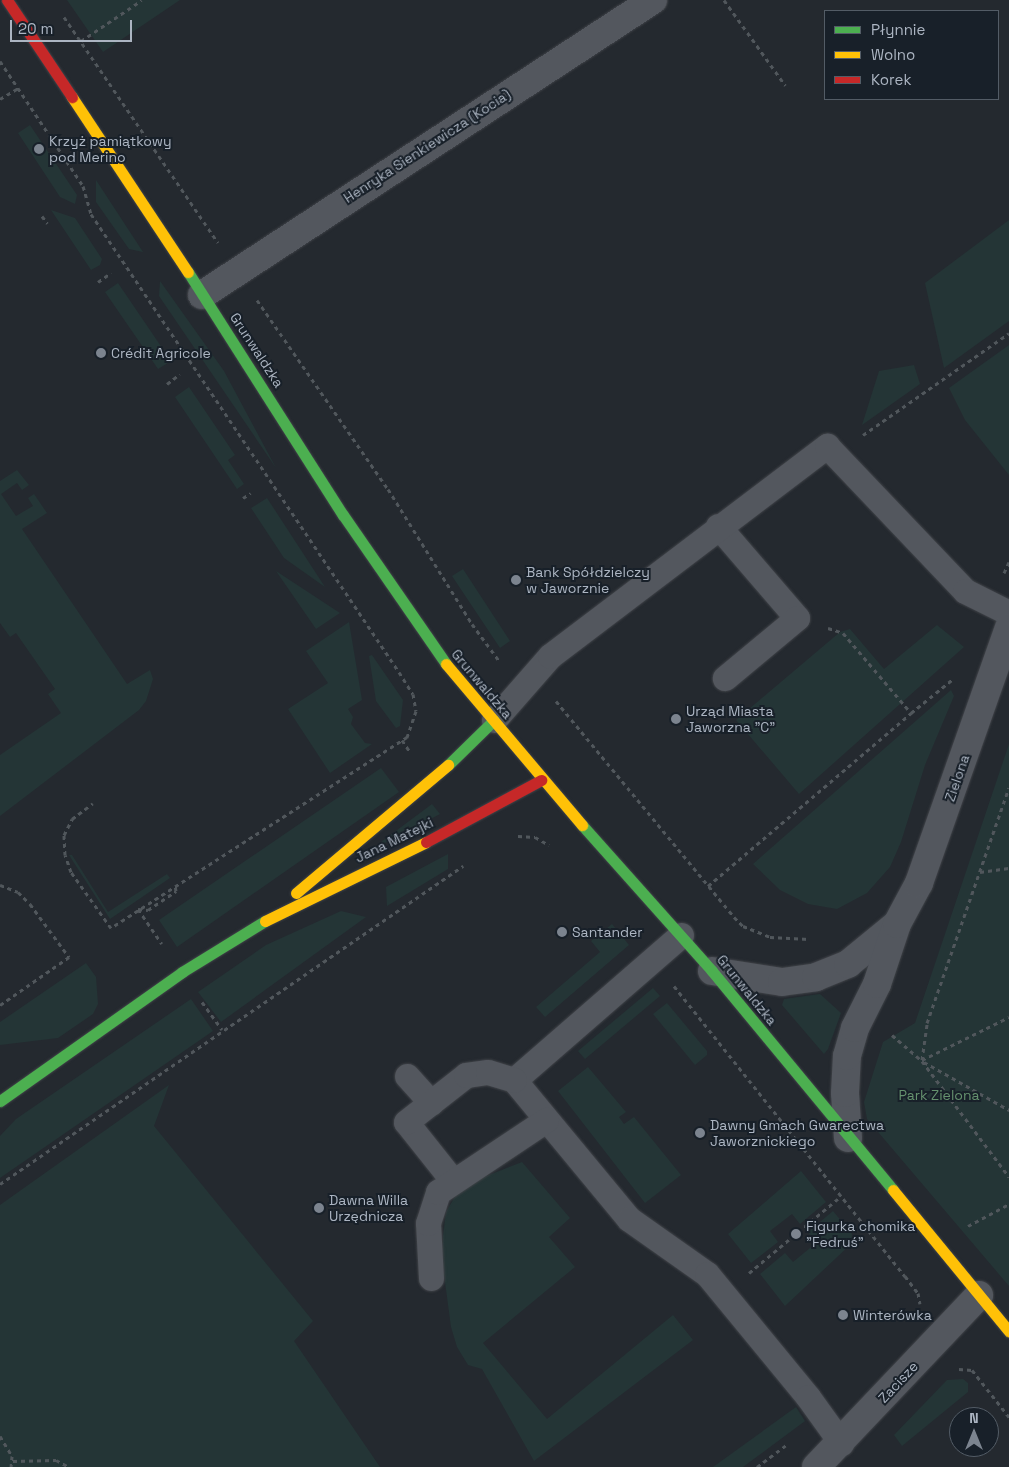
<!DOCTYPE html>
<html>
<head>
<meta charset="utf-8">
<style>
	body { margin:0 }
	#map { position:relative; width:1009px; height:1467px; overflow:hidden; background:#24292f; font-family:"Space Grotesk",sans-serif }
	div>[style] { position:absolute }
	.green>* { inset:0; background:#243536 }
	.path>* { height:3px; margin-top:-1.5px; transform-origin:0; background:repeating-linear-gradient(90deg,#51575c 0 4px,transparent 0 8px) }
	.roads { filter:drop-shadow(0 0 1px #404348) drop-shadow(0 0 1px #404348) }
	.lane>* { height:25px; margin:-12.5px; padding:0 12.5px; transform-origin:12.5px; border-radius:12.5px; background:#53575e }
	.street>* { height:28px; margin:-14px; padding:0 14px; transform-origin:14px; border-radius:14px; background:#53575e }
	.fast>* { height:11px; margin:-5.5px; padding:0 5.5px; transform-origin:5.5px; border-radius:5.5px; background:#4caf50 }
	.slow>* { height:11px; margin:-5.5px; padding:0 5.5px; transform-origin:5.5px; border-radius:5.5px; background:#ffc107 }
	.jam>* { height:11px; margin:-5.5px; padding:0 5.5px; transform-origin:5.5px; border-radius:5.5px; background:#c62828 }
	.dots>* { width:14px; height:14px; translate:-50% -50%; box-sizing:border-box; border:2px solid #182029; border-radius:50% }
	span { translate:-50% -50%; white-space:nowrap; text-align:center; line-height:1.15; -webkit-text-stroke:4px #182029; paint-order:stroke }
	.poi-label { font-size:14px; color:#acb5c2 }
	.left { translate:0 -50%; text-align:left }
	.street-label { font-size:14px; color:#acb5c2 }
	.park-label { font-size:14px; color:#65916e }
	.legend { position:absolute; left:824px; top:10px; width:175px; height:90px; box-sizing:border-box; background:#182029; border:1px solid #535c66; margin:0; padding:6px 9px; list-style:none; font-size:15px; color:#acb5c2 }
	.legend li { display:flex; align-items:center; gap:10px; height:25px }
	.legend b { width:25px; border:1px solid #535c66 }
	.north { position:absolute; left:949px; top:1407px; width:50px; height:50px; box-sizing:border-box; background:#182029; border:1px solid #535c66; border-radius:50%; rotate:0deg; font-size:14px; font-weight:700; line-height:20px; text-align:center; color:#acb5c2 }
	.north::after { content:''; display:block; margin:auto; width:18px; height:22px; background:#7c848f; clip-path:polygon(50% 0,100% 100%,50% 72%,0 100%) }
	.scale { position:absolute; left:10px; top:20px; width:122px; height:22px; box-sizing:border-box; border:2px solid #acb5c2; border-top:0; padding-left:6px; font-size:15px; line-height:18px; white-space:nowrap; color:#acb5c2; -webkit-text-stroke:4px #182029; paint-order:stroke }
</style>
</head>
<body>
<div id="map">
	<div class="green">
		<div style="clip-path:polygon(67px 0,180px 0,103px 52px)"></div>
		<div style="clip-path:polygon(30px 125px,77px 195px,75px 204px,60px 197px,18px 133px)"></div>
		<div style="clip-path:polygon(96px 180px,143px 252px,129px 249px,96px 202px)"></div>
		<div style="clip-path:polygon(51px 210px,75px 218px,102px 259px,100px 265px,91px 270px)"></div>
		<div style="clip-path:polygon(1009px 220px,1009px 321px,944px 368px,925px 283px)"></div>
		<div style="clip-path:polygon(160px 281px,224px 371px,276px 468px,159px 296px)"></div>
		<div style="clip-path:polygon(118px 283px,171px 361px,158px 369px,105px 292px)"></div>
		<div style="clip-path:polygon(1009px 345px,1009px 475px,965px 420px,949px 388px)"></div>
		<div style="clip-path:polygon(914px 365px,920px 384px,862px 425px,879px 371px)"></div>
		<div style="clip-path:polygon(189px 387px,235px 455px,228px 460px,244px 484px,237px 489px,175px 397px)"></div>
		<div style="clip-path:polygon(17px 470px,29px 485px,22px 490px,17px 483px,1px 494px,16px 516px,33px 506px,28px 498px,34px 494px,47px 513px,22px 529px,127px 684px,150px 670px,153px 679px,146px 701px,139px 710px,0 816px,0 755px,61px 713px,48px 694px,55px 689px,16px 633px,10px 637px,0 623px,0 481px)"></div>
		<div style="clip-path:polygon(267px 498px,325px 587px,284px 558px,251px 508px)"></div>
		<div style="clip-path:polygon(463px 569px,510px 641px,500px 648px,452px 576px)"></div>
		<div style="clip-path:polygon(276px 571px,340px 613px,316px 629px)"></div>
		<div style="clip-path:polygon(349px 622px,362px 700px,348px 709px,353px 717px,351px 724px,365px 743px,372px 744px,330px 773px,288px 709px,328px 683px,306px 651px)"></div>
		<div style="clip-path:polygon(937px 625px,964px 647px,799px 794px,736px 720px,840px 632px,850px 629px,884px 669px)"></div>
		<div style="clip-path:polygon(372px 655px,403px 700px,400px 726px,396px 728px,376px 701px,369px 656px)"></div>
		<div style="clip-path:polygon(951px 690px,954px 696px,925px 765px,901px 842px,890px 867px,867px 893px,837px 909px,808px 904px,780px 890px,753px 864px)"></div>
		<div style="clip-path:polygon(1009px 744px,1009px 1286px,867px 1119px,864px 1102px,883px 1042px,915px 1023px)"></div>
		<div style="clip-path:polygon(381px 768px,399px 792px,177px 947px,159px 920px)"></div>
		<div style="clip-path:polygon(432px 804px,440px 814px,383px 844px,381px 842px)"></div>
		<div style="clip-path:polygon(448px 854px,448px 869px,387px 906px,386px 887px)"></div>
		<div style="clip-path:polygon(69px 855px,72px 855px,108px 912px,167px 874px,170px 878px,110px 919px)"></div>
		<div style="clip-path:polygon(341px 911px,366px 917px,221px 1022px,198px 992px,266px 945px)"></div>
		<div style="clip-path:polygon(612px 924px,629px 945px,545px 1017px,536px 1007px,600px 952px,591px 941px)"></div>
		<div style="clip-path:polygon(86px 963px,96px 977px,98px 1004px,93px 1014px,58px 1038px,0 1045px,0 1022px)"></div>
		<div style="clip-path:polygon(653px 988px,660px 996px,585px 1059px,578px 1051px)"></div>
		<div style="clip-path:polygon(820px 994px,841px 1013px,828px 1049px,824px 1054px,782px 1005px,784px 999px)"></div>
		<div style="clip-path:polygon(191px 999px,213px 1031px,0 1178px,0 1136px,16px 1119px)"></div>
		<div style="clip-path:polygon(667px 1003px,707px 1051px,707px 1055px,695px 1065px,653px 1014px)"></div>
		<div style="clip-path:polygon(588px 1067px,626px 1112px,619px 1117px,624px 1124px,634px 1117px,681px 1175px,645px 1203px,558px 1091px)"></div>
		<div style="clip-path:polygon(169px 1085px,154px 1126px,313px 1321px,294px 1341px,380px 1467px,0 1467px,0 1205px)"></div>
		<div style="clip-path:polygon(522px 1162px,570px 1218px,549px 1237px,575px 1267px,483px 1343px,547px 1419px,673px 1315px,693px 1340px,534px 1461px,482px 1369px,468px 1365px,457px 1347px,451px 1327px,441px 1252px,446px 1212px,461px 1186px)"></div>
		<div style="clip-path:polygon(801px 1171px,826px 1202px,800px 1224px,792px 1214px,770px 1231px,778px 1242px,751px 1263px,728px 1234px)"></div>
		<div style="clip-path:polygon(833px 1211px,852px 1234px,851px 1244px,785px 1306px,760px 1274px,785px 1253px,793px 1262px,816px 1243px,808px 1232px)"></div>
		<div style="clip-path:polygon(963px 1379px,968px 1383px,968px 1392px,902px 1446px,894px 1435px,947px 1380px)"></div>
		<div style="clip-path:polygon(796px 1407px,805px 1421px,743px 1467px,713px 1467px)"></div>
	</div>
	<div class="path">
		<div style="left:724px;top:0;width:105px;rotate:54.3deg"></div>
		<div style="left:64px;top:17px;width:273px;rotate:55.7deg"></div>
		<div style="left:81px;top:41px;width:73px;rotate:-33.9deg"></div>
		<div style="left:0;top:61px;width:150px;rotate:56.4deg"></div>
		<div style="left:83px;top:186px;width:29px;rotate:74deg"></div>
		<div style="left:91px;top:214px;width:552px;rotate:56.08deg"></div>
		<div style="left:399px;top:672px;width:26px;rotate:58deg"></div>
		<div style="left:413px;top:694px;width:17px;rotate:80deg"></div>
		<div style="left:416px;top:711px;width:28px;rotate:109deg"></div>
		<div style="left:407px;top:737px;width:352px;rotate:147.2deg"></div>
		<div style="left:111px;top:928px;width:69px;rotate:-125.5deg"></div>
		<div style="left:71px;top:872px;width:18px;rotate:-109deg"></div>
		<div style="left:65px;top:855px;width:20px;rotate:-93deg"></div>
		<div style="left:64px;top:835px;width:18px;rotate:-63deg"></div>
		<div style="left:72px;top:819px;width:26px;rotate:-37deg"></div>
		<div style="left:0;top:99px;width:21px;rotate:-31deg"></div>
		<div style="left:42px;top:216px;width:9px;rotate:54deg"></div>
		<div style="left:98px;top:282px;width:16px;rotate:-35deg"></div>
		<div style="left:257px;top:300px;width:230px;rotate:55.3deg"></div>
		<div style="left:388px;top:489px;width:159px;rotate:58.1deg"></div>
		<div style="left:472px;top:624px;width:47px;rotate:53.6deg"></div>
		<div style="left:167px;top:384px;width:16px;rotate:-38deg"></div>
		<div style="left:863px;top:435px;width:178px;rotate:-34.9deg"></div>
		<div style="left:243px;top:498px;width:9px;rotate:-32deg"></div>
		<div style="left:1004px;top:573px;width:12px;rotate:-66deg"></div>
		<div style="left:828px;top:628px;width:16px;rotate:18deg"></div>
		<div style="left:843px;top:633px;width:105px;rotate:49.6deg"></div>
		<div style="left:911px;top:713px;width:54px;rotate:-39deg"></div>
		<div style="left:556px;top:701px;width:280px;rotate:50.5deg"></div>
		<div style="left:734px;top:917px;width:13px;rotate:45deg"></div>
		<div style="left:743px;top:926px;width:29px;rotate:22deg"></div>
		<div style="left:770px;top:937px;width:39px;rotate:3deg"></div>
		<div style="left:402px;top:740px;width:14px;rotate:56deg"></div>
		<div style="left:518px;top:836px;width:17px;rotate:3deg"></div>
		<div style="left:535px;top:837px;width:16px;rotate:30deg"></div>
		<div style="left:980px;top:872px;width:29px;rotate:-8deg"></div>
		<div style="left:0;top:885px;width:19px;rotate:21deg"></div>
		<div style="left:18px;top:892px;width:17px;rotate:45deg"></div>
		<div style="left:30px;top:904px;width:66px;rotate:53.7deg"></div>
		<div style="left:69px;top:957px;width:84px;rotate:145.2deg"></div>
		<div style="left:708px;top:886px;width:267px;rotate:-40.4deg"></div>
		<div style="left:138px;top:909px;width:42px;rotate:55.6deg"></div>
		<div style="left:138px;top:909px;width:10px;rotate:6deg"></div>
		<div style="left:148px;top:910px;width:34px;rotate:-34deg"></div>
		<div style="left:176px;top:891px;width:6px;rotate:-99deg"></div>
		<div style="left:674px;top:986px;width:371px;rotate:51.5deg"></div>
		<div style="left:905px;top:1276px;width:21px;rotate:53deg"></div>
		<div style="left:918px;top:1293px;width:11px;rotate:80deg"></div>
		<div style="left:202px;top:1002px;width:34px;rotate:54deg"></div>
		<div style="left:892px;top:1035px;width:40px;rotate:41deg"></div>
		<div style="left:922px;top:1061px;width:145px;rotate:53.1deg"></div>
		<div style="left:922px;top:1060px;width:37px;rotate:-82deg"></div>
		<div style="left:927px;top:1023px;width:249px;rotate:-70.8deg"></div>
		<div style="left:922px;top:1060px;width:97px;rotate:-26.3deg"></div>
		<div style="left:924px;top:1062px;width:98px;rotate:29.5deg"></div>
		<div style="left:0;top:1184px;width:562px;rotate:-34.48deg"></div>
		<div style="left:968px;top:1226px;width:47px;rotate:-28.2deg"></div>
		<div style="left:749px;top:1273px;width:120px;rotate:-39.9deg"></div>
		<div style="left:959px;top:1369px;width:13px;rotate:4deg"></div>
		<div style="left:972px;top:1370px;width:60px;rotate:51.8deg"></div>
		<div style="left:0;top:1436px;width:23px;rotate:59deg"></div>
		<div style="left:12px;top:1456px;width:11px;rotate:95deg"></div>
		<div style="left:13px;top:1461px;width:43px;rotate:-1.3deg"></div>
		<div style="left:56px;top:1460px;width:15px;rotate:28deg"></div>
		<div style="left:757px;top:1467px;width:36px;rotate:-37deg"></div>
	</div>
	<div class="roads">
		<div class="lane">
			<div style="left:718px;top:526px;width:121px;rotate:49.3deg"></div>
			<div style="left:797px;top:618px;width:94px;rotate:140.2deg"></div>
			<div style="left:494px;top:720px;width:85px;rotate:-48.8deg"></div>
			<div style="left:550px;top:656px;width:348px;rotate:-37.2deg"></div>
			<div style="left:827px;top:446px;width:200px;rotate:46.4deg"></div>
			<div style="left:965px;top:591px;width:49px;rotate:26.6deg"></div>
			<div style="left:681px;top:935px;width:221px;rotate:139deg"></div>
			<div style="left:514px;top:1080px;width:180px;rotate:50.4deg"></div>
			<div style="left:629px;top:1219px;width:95px;rotate:35.2deg"></div>
			<div style="left:707px;top:1274px;width:159px;rotate:50.6deg"></div>
			<div style="left:808px;top:1397px;width:57px;rotate:54.3deg"></div>
			<div style="left:407px;top:1076px;width:36px;rotate:48deg"></div>
			<div style="left:453px;top:1181px;width:75px;rotate:-128.5deg"></div>
			<div style="left:406px;top:1122px;width:76px;rotate:-38.1deg"></div>
			<div style="left:466px;top:1075px;width:22px;rotate:-8deg"></div>
			<div style="left:488px;top:1072px;width:27px;rotate:17deg"></div>
			<div style="left:431px;top:1278px;width:55px;rotate:-93.1deg"></div>
			<div style="left:428px;top:1223px;width:33px;rotate:-72deg"></div>
			<div style="left:438px;top:1192px;width:130px;rotate:-33.7deg"></div>
		</div>
		<div class="street">
			<div style="left:202px;top:295px;width:539px;rotate:-33.19deg"></div>
			<div style="left:712px;top:971px;width:71px;rotate:8.9deg"></div>
			<div style="left:782px;top:982px;width:34px;rotate:-8deg"></div>
			<div style="left:816px;top:977px;width:35px;rotate:-22deg"></div>
			<div style="left:848px;top:964px;width:63px;rotate:-39.2deg"></div>
			<div style="left:848px;top:1138px;width:45px;rotate:-93.8deg"></div>
			<div style="left:845px;top:1093px;width:37px;rotate:-87deg"></div>
			<div style="left:847px;top:1056px;width:29px;rotate:-74deg"></div>
			<div style="left:855px;top:1028px;width:49px;rotate:-63.4deg"></div>
			<div style="left:877px;top:984px;width:63px;rotate:-71.6deg"></div>
			<div style="left:897px;top:924px;width:47px;rotate:-61.8deg"></div>
			<div style="left:919px;top:883px;width:271px;rotate:-70.6deg"></div>
			<div style="left:816px;top:1467px;width:237px;rotate:-46.5deg"></div>
		</div>
		<div class="fast">
			<div style="left:188px;top:272px;width:288px;rotate:57.5deg"></div>
			<div style="left:343px;top:515px;width:181px;rotate:55.3deg"></div>
			<div style="left:448px;top:765px;width:64px;rotate:-44.4deg"></div>
			<div style="left:582px;top:825px;width:195px;rotate:48.3deg"></div>
			<div style="left:712px;top:971px;width:284px;rotate:50.4deg"></div>
			<div style="left:0;top:1101px;width:223px;rotate:-35.3deg"></div>
			<div style="left:182px;top:972px;width:97px;rotate:-31.6deg"></div>
		</div>
		<div class="slow">
			<div style="left:72px;top:97px;width:210px;rotate:56.5deg"></div>
			<div style="left:446px;top:664px;width:211px;rotate:49.8deg"></div>
			<div style="left:296px;top:893px;width:199px;rotate:-40.1deg"></div>
			<div style="left:265px;top:921px;width:179px;rotate:-26.1deg"></div>
			<div style="left:893px;top:1190px;width:183px;rotate:50.6deg"></div>
		</div>
		<div class="jam">
			<div style="left:7px;top:0;width:117px;rotate:56.2deg"></div>
			<div style="left:426px;top:842px;width:131px;rotate:-28.3deg"></div>
		</div>
	</div>
	<div class="dots">
		<div style="left:39px;top:149px;background:#7c848f"></div>
		<div style="left:101px;top:353px;background:#7c848f"></div>
		<div style="left:516px;top:580px;background:#7c848f"></div>
		<div style="left:676px;top:719px;background:#7c848f"></div>
		<div style="left:562px;top:932px;background:#7c848f"></div>
		<div style="left:700px;top:1133px;background:#7c848f"></div>
		<div style="left:319px;top:1208px;background:#7c848f"></div>
		<div style="left:796px;top:1234px;background:#7c848f"></div>
		<div style="left:843px;top:1315px;background:#7c848f"></div>
	</div>
	<div class="poi-label">
		<span class="left" style="left:49px;top:149px">Krzyż pamiątkowy<br>pod Merino</span>
		<span class="left" style="left:111px;top:353px">Crédit Agricole</span>
		<span class="left" style="left:526px;top:580px">Bank Spółdzielczy<br>w Jaworznie</span>
		<span class="left" style="left:686px;top:719px">Urząd Miasta<br>Jaworzna "C"</span>
		<span class="left" style="left:572px;top:932px">Santander</span>
		<span class="left" style="left:710px;top:1133px">Dawny Gmach Gwarectwa<br>Jaworznickiego</span>
		<span class="left" style="left:329px;top:1208px">Dawna Willa<br>Urzędnicza</span>
		<span class="left" style="left:806px;top:1234px">Figurka chomika<br>"Fedruś"</span>
		<span class="left" style="left:853px;top:1315px">Winterówka</span>
	</div>
	<div class="street-label">
		<span style="left:427px;top:146px;rotate:-33deg">Henryka Sienkiewicza (Kocia)</span>
		<span style="left:257px;top:350px;rotate:57deg">Grunwaldzka</span>
		<span style="left:482px;top:684px;rotate:50deg">Grunwaldzka</span>
		<span style="left:957px;top:778px;rotate:-71deg">Zielona</span>
		<span style="left:394px;top:840px;rotate:-26deg">Jana Matejki</span>
		<span style="left:747px;top:990px;rotate:51deg">Grunwaldzka</span>
		<span style="left:898px;top:1382px;rotate:-47deg">Zacisze</span>
	</div>
	<div class="park-label">
		<span style="left:939px;top:1095px">Park Zielona</span>
	</div>
	<ul class="legend">
	<li><b style="height:6px;background:#4caf50"></b>Płynnie</li>
	<li><b style="height:6px;background:#ffc107"></b>Wolno</li>
	<li><b style="height:6px;background:#c62828"></b>Korek</li>
	</ul>
	<div class="north">N</div>
	<div class="scale">20 m</div>
</div>
</body>
</html>
